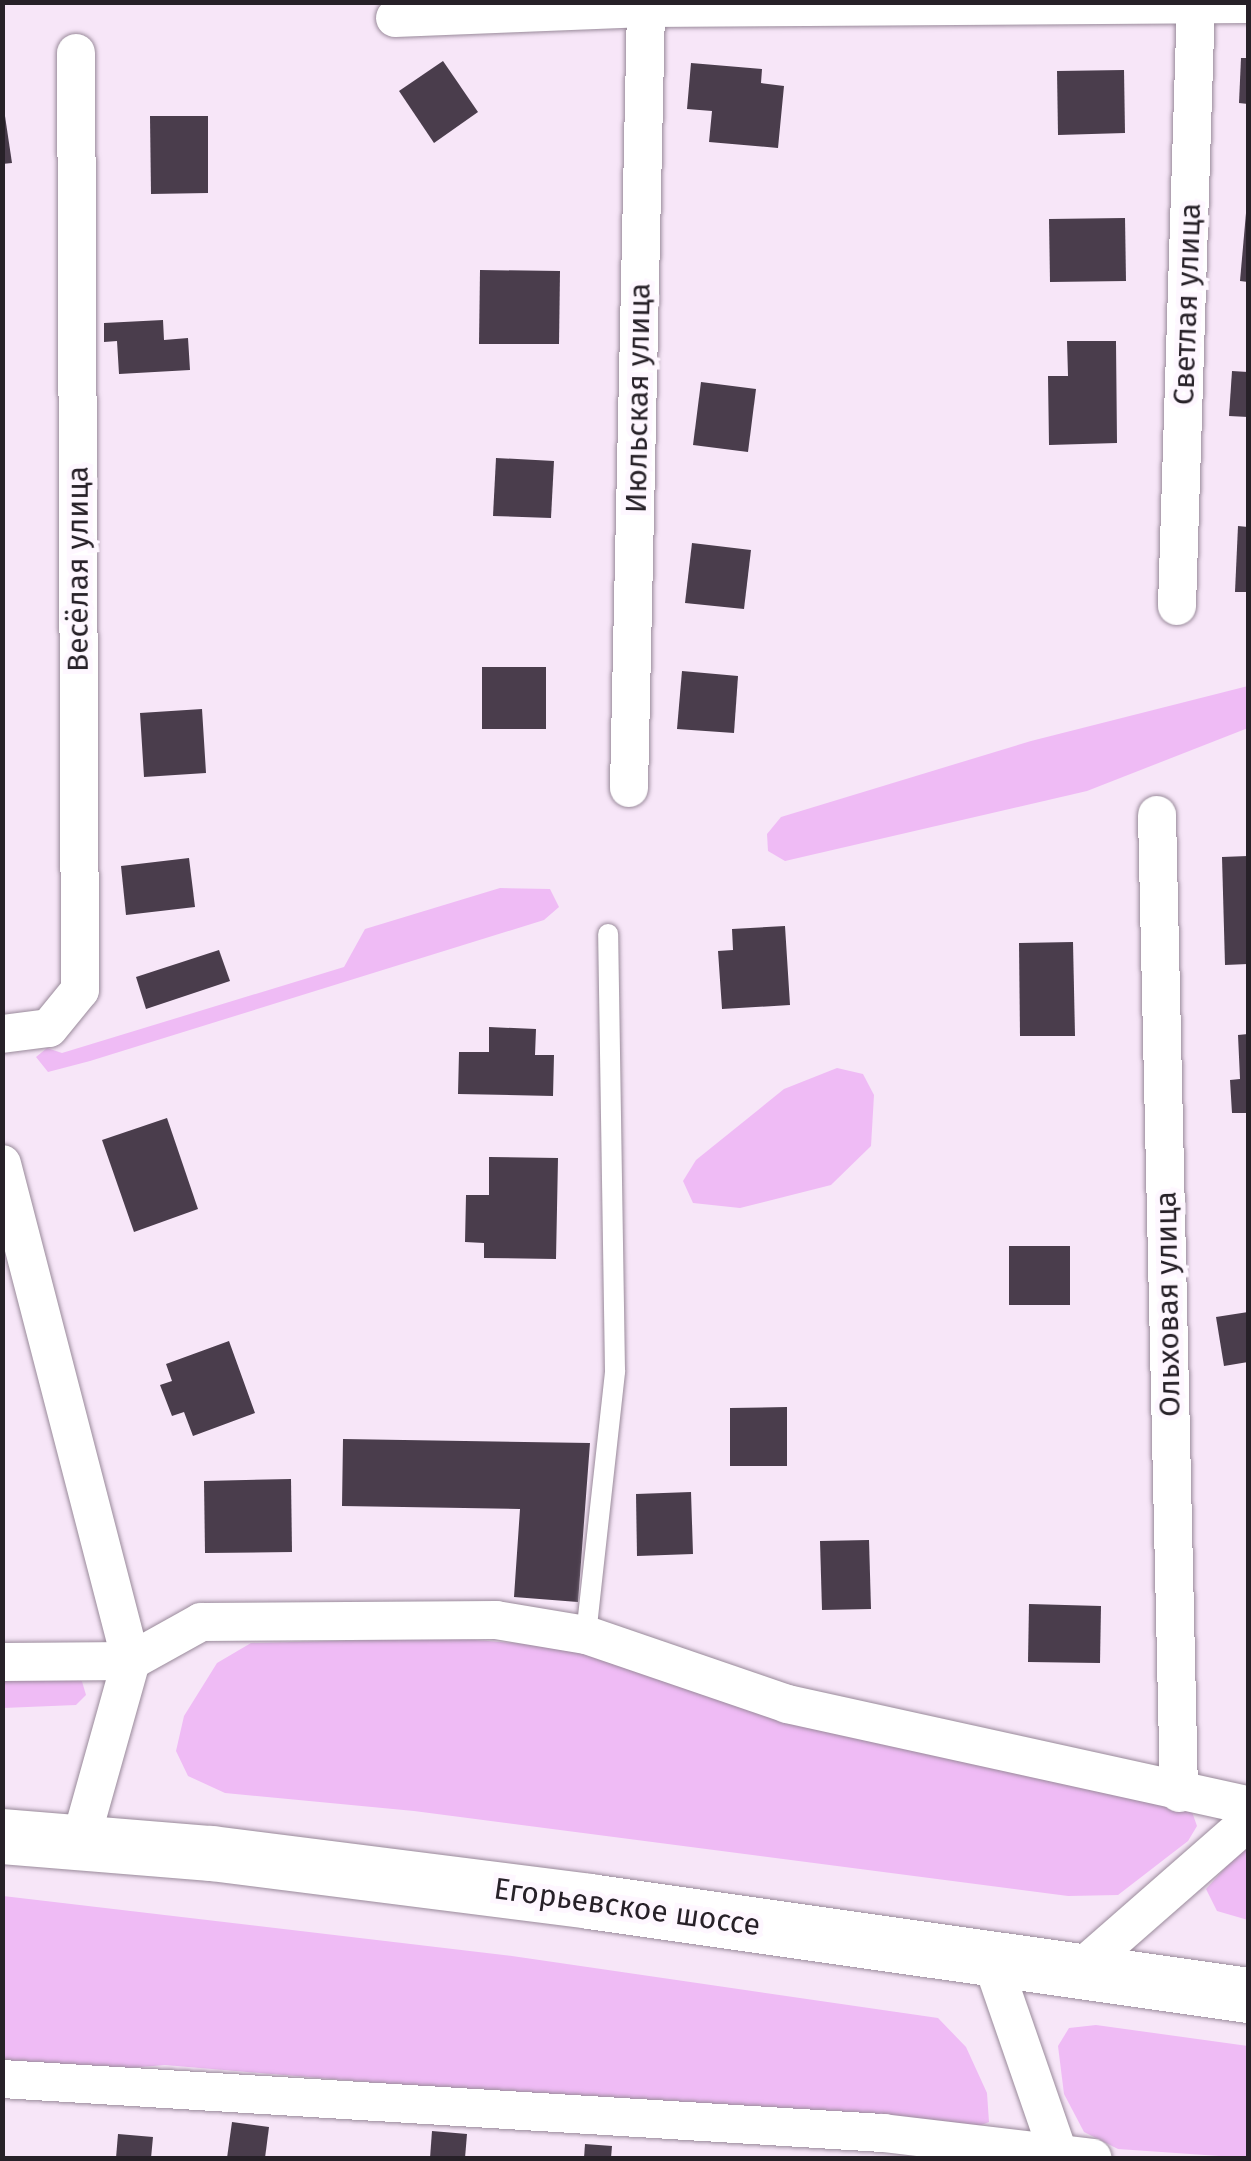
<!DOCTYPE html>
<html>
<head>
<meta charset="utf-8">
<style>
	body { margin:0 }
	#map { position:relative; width:1251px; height:2161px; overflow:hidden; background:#f7e6f8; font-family:"Fira Sans",sans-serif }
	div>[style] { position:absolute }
	.green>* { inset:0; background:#efbbf5 }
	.building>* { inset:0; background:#4a3d4c }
	.roads { filter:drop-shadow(0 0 2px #998a9a) drop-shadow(0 0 2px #998a9a) }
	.lane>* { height:20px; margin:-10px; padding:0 10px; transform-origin:10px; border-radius:10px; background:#fff }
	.street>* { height:38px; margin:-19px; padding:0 19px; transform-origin:19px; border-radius:19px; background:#fff }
	.primary>* { height:55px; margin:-27.5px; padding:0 27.5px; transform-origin:27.5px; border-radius:27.5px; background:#fff }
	span { translate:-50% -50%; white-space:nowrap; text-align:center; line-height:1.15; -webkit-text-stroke:10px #fef7ff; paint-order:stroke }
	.street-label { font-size:30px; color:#272128 }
	.frame { position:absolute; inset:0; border:5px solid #272128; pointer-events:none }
</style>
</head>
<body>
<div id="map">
	<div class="green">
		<div style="clip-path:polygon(1248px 686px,1248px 728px,1087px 791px,785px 861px,768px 851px,767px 834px,781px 817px,1031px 741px)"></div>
		<div style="clip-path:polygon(500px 888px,550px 889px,559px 907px,544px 920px,90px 1061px,48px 1072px,36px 1057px,47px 1048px,62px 1053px,344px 967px,365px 929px)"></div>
		<div style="clip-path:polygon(837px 1068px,863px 1074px,874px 1095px,871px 1146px,831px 1185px,740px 1208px,693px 1203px,683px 1181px,696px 1160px,784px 1089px)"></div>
		<div style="clip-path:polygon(450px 1638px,577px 1648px,1191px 1809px,1197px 1826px,1188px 1841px,1118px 1895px,1068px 1896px,414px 1811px,225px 1793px,188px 1776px,176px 1751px,184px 1716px,217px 1663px,251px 1643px)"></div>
		<div style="clip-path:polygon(2px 1667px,81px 1678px,86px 1695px,76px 1705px,3px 1708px)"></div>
		<div style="clip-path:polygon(1248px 1843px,1248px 1920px,1217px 1911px,1206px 1889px)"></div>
		<div style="clip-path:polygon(3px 1896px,512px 1956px,938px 2018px,966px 2047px,987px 2093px,989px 2122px,964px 2132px,165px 2065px,22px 2077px,3px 2070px)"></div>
		<div style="clip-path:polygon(1096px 2025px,1248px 2046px,1248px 2158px,1118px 2149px,1084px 2132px,1064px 2094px,1058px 2046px,1069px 2028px)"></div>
	</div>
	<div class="building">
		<div style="clip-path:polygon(1241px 58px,1248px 58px,1248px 104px,1239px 103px)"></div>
		<div style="clip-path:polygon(443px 61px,478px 112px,434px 143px,399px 91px)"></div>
		<div style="clip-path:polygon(691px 63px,762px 69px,761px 83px,784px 86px,778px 148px,709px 142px,712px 111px,687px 109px)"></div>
		<div style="clip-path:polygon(1124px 70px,1125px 133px,1058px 135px,1057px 71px)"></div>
		<div style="clip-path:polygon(2px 96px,12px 163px,2px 164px)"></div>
		<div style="clip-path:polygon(150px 116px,208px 116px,208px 193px,151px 194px)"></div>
		<div style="clip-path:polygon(1246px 213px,1248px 213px,1248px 282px,1240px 281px)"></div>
		<div style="clip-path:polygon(1125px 218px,1126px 281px,1050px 282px,1049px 219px)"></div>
		<div style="clip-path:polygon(480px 270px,560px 271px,559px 344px,479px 344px)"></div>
		<div style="clip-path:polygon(163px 320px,164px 340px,188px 338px,190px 370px,119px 374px,117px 341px,104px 342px,104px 323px)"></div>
		<div style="clip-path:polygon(1067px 341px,1116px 341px,1117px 443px,1049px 445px,1048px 376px,1068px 376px)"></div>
		<div style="clip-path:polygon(1232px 371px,1248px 372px,1248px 417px,1229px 416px)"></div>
		<div style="clip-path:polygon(701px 382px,756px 389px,748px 452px,693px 445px)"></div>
		<div style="clip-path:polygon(496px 458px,554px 461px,551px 518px,493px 516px)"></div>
		<div style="clip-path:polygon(1238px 526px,1248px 527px,1248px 592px,1235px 592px)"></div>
		<div style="clip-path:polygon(692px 543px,751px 550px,744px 609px,685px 603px)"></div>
		<div style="clip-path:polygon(482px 667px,546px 667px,546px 729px,482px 729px)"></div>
		<div style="clip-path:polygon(682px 671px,738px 676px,734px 733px,677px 729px)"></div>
		<div style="clip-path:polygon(202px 709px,206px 773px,144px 777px,140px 713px)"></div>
		<div style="clip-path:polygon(1248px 856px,1248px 964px,1225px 965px,1222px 857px)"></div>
		<div style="clip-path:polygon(189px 858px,195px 907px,126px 915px,121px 866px)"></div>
		<div style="clip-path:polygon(785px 926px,790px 1005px,722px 1009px,718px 951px,733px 950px,732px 929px)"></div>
		<div style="clip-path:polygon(1073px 942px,1075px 1036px,1020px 1036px,1019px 943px)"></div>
		<div style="clip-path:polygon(219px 950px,230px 981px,146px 1009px,136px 977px)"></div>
		<div style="clip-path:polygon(489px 1027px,536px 1029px,535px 1055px,554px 1055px,553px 1096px,458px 1094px,459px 1052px,489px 1052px)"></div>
		<div style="clip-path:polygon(1248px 1034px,1248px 1113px,1232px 1113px,1230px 1080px,1240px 1079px,1238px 1035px)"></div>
		<div style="clip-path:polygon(167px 1118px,198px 1209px,134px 1232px,102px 1140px)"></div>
		<div style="clip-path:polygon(489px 1157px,558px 1158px,556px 1259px,484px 1258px,484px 1243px,465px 1242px,466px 1195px,489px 1195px)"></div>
		<div style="clip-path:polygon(1009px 1246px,1070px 1246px,1070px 1305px,1009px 1305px)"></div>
		<div style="clip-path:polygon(1248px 1312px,1248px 1362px,1224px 1366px,1216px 1317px)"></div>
		<div style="clip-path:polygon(229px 1341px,255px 1413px,193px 1436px,184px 1412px,172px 1416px,160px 1385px,172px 1381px,166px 1364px)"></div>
		<div style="clip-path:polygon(787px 1407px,787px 1466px,730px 1466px,730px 1408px)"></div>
		<div style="clip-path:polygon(343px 1439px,590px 1443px,578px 1602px,514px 1597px,520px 1509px,342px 1506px)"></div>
		<div style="clip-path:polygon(291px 1479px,292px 1552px,205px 1553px,204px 1481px)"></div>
		<div style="clip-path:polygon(691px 1492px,693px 1554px,637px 1556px,636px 1494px)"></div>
		<div style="clip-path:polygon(869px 1540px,871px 1609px,822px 1610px,820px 1541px)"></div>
		<div style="clip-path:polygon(1029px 1604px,1101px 1606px,1100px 1663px,1028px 1662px)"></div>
		<div style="clip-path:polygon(232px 2122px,269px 2127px,265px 2158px,227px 2158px)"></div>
		<div style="clip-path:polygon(432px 2131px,467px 2134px,465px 2158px,430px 2158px)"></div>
		<div style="clip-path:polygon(118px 2134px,153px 2137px,151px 2158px,116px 2158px)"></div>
		<div style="clip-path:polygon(585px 2144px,612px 2146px,611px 2158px,584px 2158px)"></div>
	</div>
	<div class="roads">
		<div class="lane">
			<div style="left:586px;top:1635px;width:266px;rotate:-83.7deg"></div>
			<div style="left:615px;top:1371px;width:437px;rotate:-90.9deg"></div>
		</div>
		<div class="street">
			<div style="left:395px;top:18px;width:251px;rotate:-2.3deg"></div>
			<div style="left:646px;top:8px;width:602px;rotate:-0.38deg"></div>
			<div style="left:1177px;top:606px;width:603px;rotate:-88.2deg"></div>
			<div style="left:629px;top:788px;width:780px;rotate:-88.75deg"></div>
			<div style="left:1157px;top:815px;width:978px;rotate:88.71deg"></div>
			<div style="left:2px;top:1034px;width:47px;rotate:-7.3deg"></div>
			<div style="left:49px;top:1028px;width:49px;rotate:-50.8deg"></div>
			<div style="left:80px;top:990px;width:937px;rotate:-90.24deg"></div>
			<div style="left:2px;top:1164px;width:513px;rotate:75.45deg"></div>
			<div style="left:131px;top:1661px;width:188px;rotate:105.7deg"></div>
			<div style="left:2px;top:1662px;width:129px;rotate:-0.4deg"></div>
			<div style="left:131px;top:1661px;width:80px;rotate:-29.1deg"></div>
			<div style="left:201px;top:1622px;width:295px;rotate:-0.4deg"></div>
			<div style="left:496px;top:1620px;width:91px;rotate:9.5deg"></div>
			<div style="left:586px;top:1635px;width:213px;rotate:18.9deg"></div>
			<div style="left:787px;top:1704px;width:472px;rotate:12.4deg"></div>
			<div style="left:991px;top:1959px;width:211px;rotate:70.9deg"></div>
			<div style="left:1079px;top:1970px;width:225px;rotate:-41.2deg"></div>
			<div style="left:2px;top:2079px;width:883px;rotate:3.51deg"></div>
			<div style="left:883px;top:2133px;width:211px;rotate:6.8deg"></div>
		</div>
		<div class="primary">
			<div style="left:2px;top:1836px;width:210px;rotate:4.7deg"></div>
			<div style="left:211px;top:1853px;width:381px;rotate:7.2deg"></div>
			<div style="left:589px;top:1901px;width:666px;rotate:8.12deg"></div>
		</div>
	</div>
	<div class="street-label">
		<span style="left:1187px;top:304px;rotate:-88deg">Светлая улица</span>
		<span style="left:638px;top:398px;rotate:-89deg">Июльская улица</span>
		<span style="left:78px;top:569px;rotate:-90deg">Весёлая улица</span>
		<span style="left:1168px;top:1304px;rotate:-91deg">Ольховая улица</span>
		<span style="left:627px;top:1907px;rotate:8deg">Егорьевское шоссе</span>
	</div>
	<div class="frame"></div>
</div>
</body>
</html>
